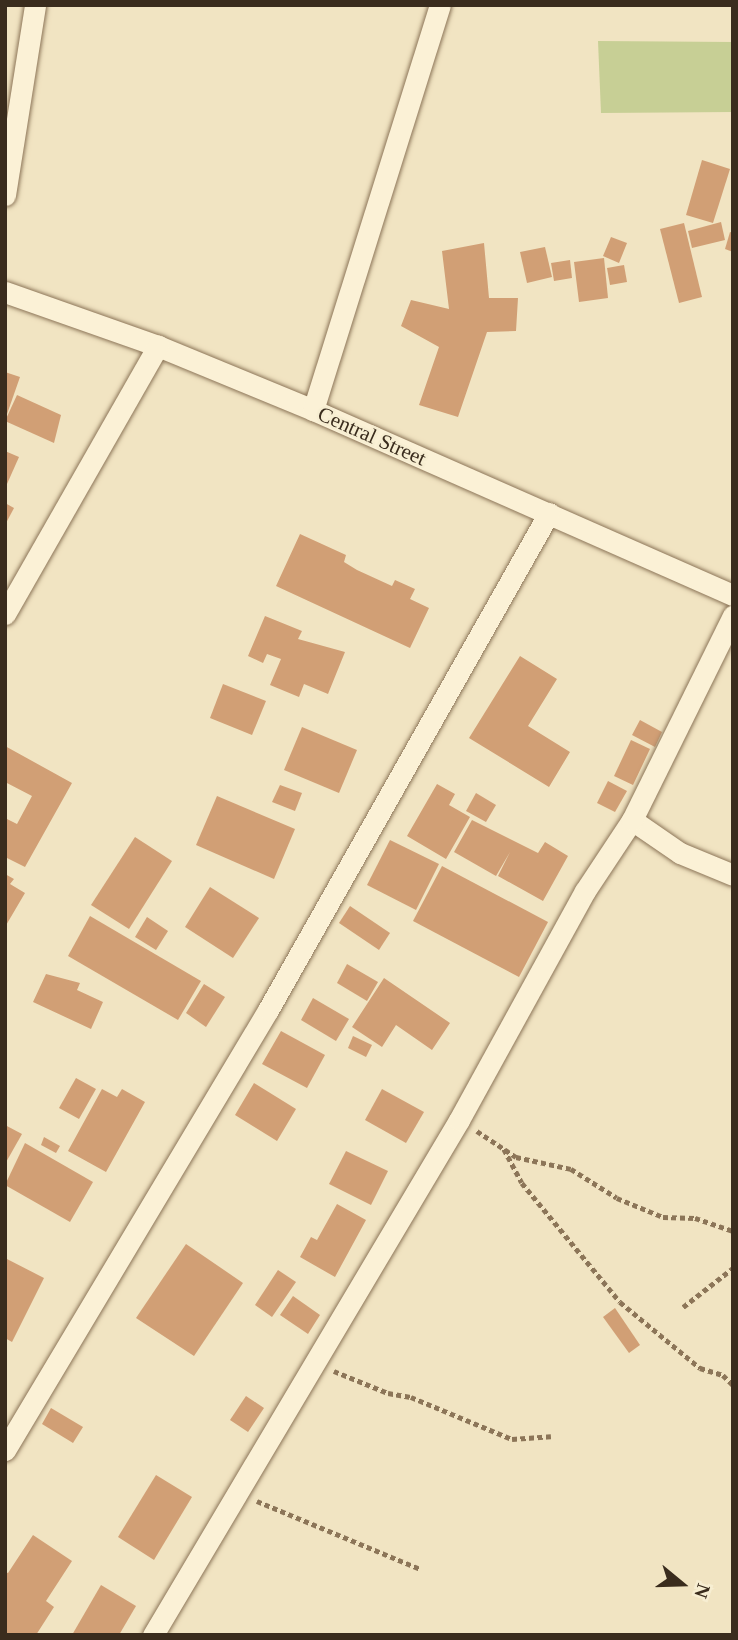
<!DOCTYPE html>
<html>
<head>
<meta charset="utf-8">
<style>
	body { margin:0 }
	#map { position:relative; width:738px; height:1640px; overflow:hidden; background:#f1e4c2; font-family:"Times New Roman",serif }
	div>[style] { position:absolute }
	.green>* { inset:0; background:#c7cf95 }
	.building>* { inset:0; background:#d19f75 }
	.path>* { height:4.5px; margin-top:-2.25px; transform-origin:0; background:repeating-linear-gradient(90deg,#8c7558 0 5px,transparent 0 8.5px) }
	.roads { filter:drop-shadow(0 0 2px #8c7558) drop-shadow(0 0 2px #8c7558) }
	.minor>* { height:21px; margin:-10.5px; padding:0 10.5px; transform-origin:10.5px; border-radius:10.5px; background:#fbf1d6 }
	span { translate:-50% -50%; white-space:nowrap; text-align:center; line-height:1.15; -webkit-text-stroke:5px #f7eed2; paint-order:stroke }
	.street-label { font-size:21px; color:#3a2c1d }
	.frame { position:absolute; inset:0; border:7px solid #3a2c1d; pointer-events:none }
	.north { position:absolute; left:647px; top:1549px; width:70px; height:70px; -webkit-text-stroke:5px #f7eed2; paint-order:stroke; rotate:109deg; font-size:19px; font-weight:700; line-height:28px; text-align:center; color:#3a2c1d }
	.north::after { content:''; display:block; margin:auto; width:24px; height:32px; background:#3a2c1d; clip-path:polygon(50% 0,100% 100%,50% 72%,0 100%) }
</style>
</head>
<body>
<div id="map">
	<div class="green">
		<div style="clip-path:polygon(598px 41px,733px 42px,733px 112px,601px 113px)"></div>
	</div>
	<div class="building">
		<div style="clip-path:polygon(702px 160px,730px 169px,713px 223px,686px 215px)"></div>
		<div style="clip-path:polygon(721px 222px,725px 240px,692px 248px,688px 231px)"></div>
		<div style="clip-path:polygon(684px 223px,702px 297px,679px 303px,660px 229px)"></div>
		<div style="clip-path:polygon(730px 232px,733px 233px,733px 252px,725px 249px)"></div>
		<div style="clip-path:polygon(611px 237px,627px 243px,619px 263px,603px 256px)"></div>
		<div style="clip-path:polygon(484px 243px,489px 298px,518px 298px,516px 331px,487px 332px,458px 417px,419px 405px,439px 347px,401px 326px,411px 300px,449px 309px,442px 251px)"></div>
		<div style="clip-path:polygon(545px 247px,552px 277px,527px 283px,520px 252px)"></div>
		<div style="clip-path:polygon(604px 258px,608px 298px,579px 302px,574px 262px)"></div>
		<div style="clip-path:polygon(570px 260px,572px 278px,554px 281px,551px 263px)"></div>
		<div style="clip-path:polygon(624px 265px,627px 282px,610px 285px,607px 268px)"></div>
		<div style="clip-path:polygon(5px 372px,20px 377px,6px 417px,5px 417px)"></div>
		<div style="clip-path:polygon(17px 395px,61px 415px,54px 443px,5px 421px)"></div>
		<div style="clip-path:polygon(5px 451px,19px 457px,7px 484px,5px 483px)"></div>
		<div style="clip-path:polygon(5px 503px,14px 508px,5px 525px)"></div>
		<div style="clip-path:polygon(300px 534px,346px 555px,344px 562px,357px 570px,392px 586px,395px 580px,415px 589px,410px 599px,429px 608px,410px 648px,276px 586px)"></div>
		<div style="clip-path:polygon(265px 616px,302px 631px,298px 639px,345px 652px,328px 694px,304px 684px,299px 697px,270px 685px,281px 659px,267px 654px,263px 663px,248px 656px)"></div>
		<div style="clip-path:polygon(520px 656px,557px 679px,528px 726px,570px 752px,549px 787px,469px 738px)"></div>
		<div style="clip-path:polygon(223px 684px,266px 701px,252px 735px,210px 718px)"></div>
		<div style="clip-path:polygon(640px 720px,662px 732px,655px 747px,632px 735px)"></div>
		<div style="clip-path:polygon(302px 727px,357px 750px,339px 793px,284px 770px)"></div>
		<div style="clip-path:polygon(631px 740px,650px 749px,633px 785px,614px 776px)"></div>
		<div style="clip-path:polygon(5px 746px,72px 783px,25px 867px,5px 857px,5px 818px,17px 824px,32px 796px,5px 782px)"></div>
		<div style="clip-path:polygon(608px 781px,627px 791px,615px 812px,597px 803px)"></div>
		<div style="clip-path:polygon(437px 784px,455px 794px,449px 805px,470px 817px,446px 859px,407px 836px)"></div>
		<div style="clip-path:polygon(280px 785px,302px 793px,295px 811px,272px 802px)"></div>
		<div style="clip-path:polygon(476px 793px,496px 805px,486px 822px,466px 811px)"></div>
		<div style="clip-path:polygon(217px 796px,295px 829px,274px 879px,196px 845px)"></div>
		<div style="clip-path:polygon(472px 820px,538px 853px,545px 842px,568px 856px,543px 901px,498px 876px,510px 852px,496px 876px,454px 852px)"></div>
		<div style="clip-path:polygon(135px 837px,172px 861px,129px 929px,91px 905px)"></div>
		<div style="clip-path:polygon(390px 840px,439px 864px,416px 910px,367px 885px)"></div>
		<div style="clip-path:polygon(442px 866px,548px 922px,519px 977px,413px 921px)"></div>
		<div style="clip-path:polygon(5px 874px,14px 879px,10px 884px,25px 893px,5px 927px)"></div>
		<div style="clip-path:polygon(210px 887px,259px 918px,233px 958px,185px 927px)"></div>
		<div style="clip-path:polygon(350px 906px,390px 933px,379px 950px,339px 923px)"></div>
		<div style="clip-path:polygon(90px 916px,201px 981px,178px 1020px,68px 956px)"></div>
		<div style="clip-path:polygon(147px 917px,168px 931px,156px 950px,135px 937px)"></div>
		<div style="clip-path:polygon(347px 964px,378px 982px,367px 1001px,337px 983px)"></div>
		<div style="clip-path:polygon(46px 974px,80px 983px,77px 990px,103px 1002px,91px 1029px,33px 1002px)"></div>
		<div style="clip-path:polygon(384px 978px,450px 1023px,432px 1050px,396px 1025px,382px 1047px,352px 1027px)"></div>
		<div style="clip-path:polygon(204px 984px,225px 997px,206px 1027px,186px 1013px)"></div>
		<div style="clip-path:polygon(313px 998px,349px 1019px,336px 1041px,301px 1020px)"></div>
		<div style="clip-path:polygon(281px 1031px,325px 1055px,307px 1088px,262px 1064px)"></div>
		<div style="clip-path:polygon(353px 1036px,372px 1045px,366px 1057px,348px 1048px)"></div>
		<div style="clip-path:polygon(76px 1078px,96px 1089px,79px 1119px,59px 1108px)"></div>
		<div style="clip-path:polygon(254px 1083px,296px 1109px,277px 1141px,235px 1115px)"></div>
		<div style="clip-path:polygon(102px 1089px,117px 1097px,122px 1089px,145px 1102px,106px 1172px,68px 1151px)"></div>
		<div style="clip-path:polygon(382px 1089px,424px 1112px,406px 1143px,365px 1120px)"></div>
		<div style="clip-path:polygon(5px 1125px,22px 1134px,5px 1164px)"></div>
		<div style="clip-path:polygon(44px 1137px,60px 1146px,56px 1153px,41px 1145px)"></div>
		<div style="clip-path:polygon(25px 1143px,93px 1182px,70px 1222px,5px 1185px)"></div>
		<div style="clip-path:polygon(346px 1151px,388px 1171px,371px 1205px,329px 1184px)"></div>
		<div style="clip-path:polygon(337px 1204px,366px 1220px,335px 1277px,300px 1257px,311px 1237px,317px 1240px)"></div>
		<div style="clip-path:polygon(186px 1244px,243px 1283px,194px 1356px,136px 1318px)"></div>
		<div style="clip-path:polygon(5px 1258px,44px 1278px,12px 1342px,5px 1338px)"></div>
		<div style="clip-path:polygon(278px 1270px,296px 1282px,272px 1317px,255px 1305px)"></div>
		<div style="clip-path:polygon(293px 1296px,320px 1315px,308px 1334px,280px 1315px)"></div>
		<div style="clip-path:polygon(615px 1308px,640px 1345px,629px 1353px,603px 1317px)"></div>
		<div style="clip-path:polygon(246px 1396px,264px 1408px,248px 1432px,230px 1420px)"></div>
		<div style="clip-path:polygon(51px 1408px,83px 1427px,73px 1443px,42px 1424px)"></div>
		<div style="clip-path:polygon(156px 1475px,192px 1497px,154px 1560px,118px 1537px)"></div>
		<div style="clip-path:polygon(33px 1535px,72px 1561px,46px 1601px,54px 1607px,36px 1635px,7px 1635px,5px 1572px,8px 1573px)"></div>
		<div style="clip-path:polygon(101px 1585px,136px 1606px,119px 1635px,72px 1635px)"></div>
	</div>
	<div class="path">
		<div style="left:477px;top:1131px;width:47px;rotate:33.7deg"></div>
		<div style="left:516px;top:1157px;width:56px;rotate:12.3deg"></div>
		<div style="left:571px;top:1169px;width:54px;rotate:32.2deg"></div>
		<div style="left:617px;top:1198px;width:50px;rotate:22.4deg"></div>
		<div style="left:663px;top:1217px;width:32px;rotate:2deg"></div>
		<div style="left:695px;top:1218px;width:40px;rotate:18.9deg"></div>
		<div style="left:504px;top:1149px;width:38px;rotate:62deg"></div>
		<div style="left:522px;top:1183px;width:154px;rotate:50.5deg"></div>
		<div style="left:620px;top:1302px;width:104px;rotate:39.5deg"></div>
		<div style="left:700px;top:1368px;width:24px;rotate:17deg"></div>
		<div style="left:723px;top:1375px;width:14px;rotate:45deg"></div>
		<div style="left:683px;top:1307px;width:63px;rotate:-38deg"></div>
		<div style="left:334px;top:1371px;width:58px;rotate:22.2deg"></div>
		<div style="left:388px;top:1393px;width:23px;rotate:10deg"></div>
		<div style="left:411px;top:1397px;width:109px;rotate:22.6deg"></div>
		<div style="left:512px;top:1439px;width:39px;rotate:-4deg"></div>
		<div style="left:257px;top:1501px;width:177px;rotate:22.6deg"></div>
	</div>
	<div class="roads">
		<div class="minor">
			<div style="left:5px;top:195px;width:192px;rotate:-81deg"></div>
			<div style="left:5px;top:292px;width:162px;rotate:19.4deg"></div>
			<div style="left:158px;top:346px;width:168px;rotate:22.4deg"></div>
			<div style="left:313px;top:410px;width:459px;rotate:23.8deg"></div>
			<div style="left:313px;top:410px;width:424px;rotate:-72.6deg"></div>
			<div style="left:5px;top:614px;width:309px;rotate:-60.3deg"></div>
			<div style="left:632px;top:820px;width:58px;rotate:34.5deg"></div>
			<div style="left:680px;top:853px;width:57px;rotate:22.5deg"></div>
			<div style="left:5px;top:1450px;width:513px;rotate:-59.13deg"></div>
			<div style="left:268px;top:1010px;width:571px;rotate:-60.52deg"></div>
			<div style="left:153px;top:1635px;width:599px;rotate:-59.28deg"></div>
			<div style="left:459px;top:1120px;width:261px;rotate:-61.2deg"></div>
			<div style="left:585px;top:891px;width:85px;rotate:-56.5deg"></div>
			<div style="left:632px;top:820px;width:228px;rotate:-63.7deg"></div>
		</div>
	</div>
	<div class="street-label">
		<span style="left:372px;top:436px;rotate:24deg">Central Street</span>
	</div>
	<div class="frame"></div>
	<div class="north">N</div>
</div>
</body>
</html>
